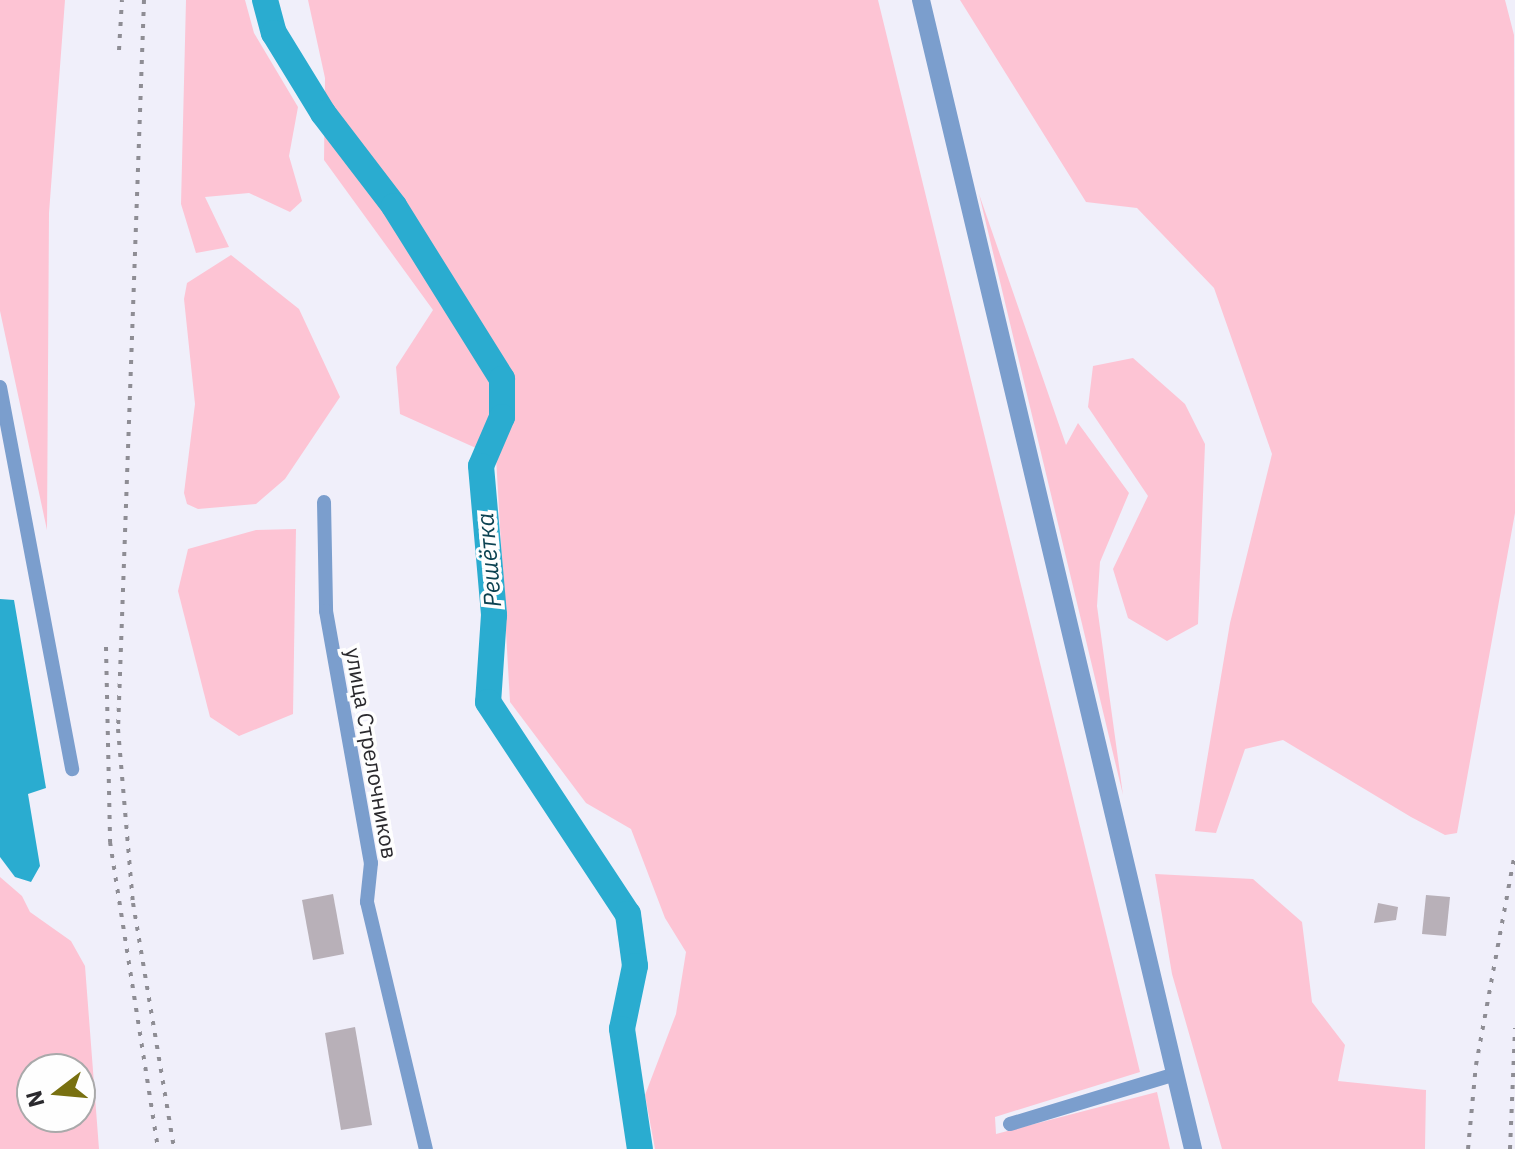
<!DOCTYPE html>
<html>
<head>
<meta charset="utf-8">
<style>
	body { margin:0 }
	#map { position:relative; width:1515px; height:1149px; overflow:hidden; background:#f0effa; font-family:"IBM Plex Sans",sans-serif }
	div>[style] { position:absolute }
	.green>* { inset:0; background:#fdc4d4 }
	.water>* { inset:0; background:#2aacd0 }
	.river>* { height:26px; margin:-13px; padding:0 13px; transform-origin:13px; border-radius:13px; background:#2aacd0 }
	.building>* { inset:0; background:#b8b0b8 }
	.minor>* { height:14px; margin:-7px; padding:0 7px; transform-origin:7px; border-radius:7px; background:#7b9ecd }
	.tertiary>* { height:18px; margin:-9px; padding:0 9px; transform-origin:9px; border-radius:9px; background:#7b9ecd }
	.rail>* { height:4px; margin-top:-2px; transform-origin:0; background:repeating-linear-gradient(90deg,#8e8d94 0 4px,transparent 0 12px) }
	span { translate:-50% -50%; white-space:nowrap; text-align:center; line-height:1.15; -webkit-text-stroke:7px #fefefe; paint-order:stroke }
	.street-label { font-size:22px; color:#2a292d }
	.water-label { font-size:24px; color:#0c4251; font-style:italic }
	.north { position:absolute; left:16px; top:1053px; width:80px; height:80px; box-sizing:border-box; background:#fefefe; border:2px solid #a9a9aa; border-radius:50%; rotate:254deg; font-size:22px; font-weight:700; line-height:32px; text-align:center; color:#2a292d }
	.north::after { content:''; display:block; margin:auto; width:28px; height:36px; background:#787010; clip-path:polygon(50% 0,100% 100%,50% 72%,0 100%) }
</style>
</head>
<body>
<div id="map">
	<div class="green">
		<div style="clip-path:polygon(0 0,65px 0,49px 213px,47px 530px,0 311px)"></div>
		<div style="clip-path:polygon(186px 0,245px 0,254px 33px,298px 107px,289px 156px,302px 201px,290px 212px,249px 193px,205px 197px,229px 247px,196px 253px,181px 204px)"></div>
		<div style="clip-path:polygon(308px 0,878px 0,1140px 1072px,995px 1117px,996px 1134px,1157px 1092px,1170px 1149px,655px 1149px,645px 1095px,676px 1014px,686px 952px,665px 918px,631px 829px,586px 803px,510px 702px,496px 457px,400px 414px,396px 367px,433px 310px,324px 160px,325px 78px)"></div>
		<div style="clip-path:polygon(960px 0,1505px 0,1514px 35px,1515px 513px,1457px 833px,1445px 835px,1411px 817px,1283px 740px,1245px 749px,1216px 833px,1195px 831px,1230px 623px,1272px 454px,1214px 288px,1137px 208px,1086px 202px)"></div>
		<div style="clip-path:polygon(979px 194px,1066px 445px,1078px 423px,1129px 493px,1100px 562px,1097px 606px,1123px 795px)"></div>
		<div style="clip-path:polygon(231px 255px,299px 309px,340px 397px,285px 479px,256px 504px,198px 509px,187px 504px,184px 493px,195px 404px,184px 299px,187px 283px)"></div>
		<div style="clip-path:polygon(1133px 358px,1185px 404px,1205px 444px,1198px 624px,1167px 641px,1128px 618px,1113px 569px,1148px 496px,1088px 407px,1093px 366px)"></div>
		<div style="clip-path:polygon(296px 529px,293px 714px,239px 736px,210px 717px,178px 591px,188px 549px,256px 530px)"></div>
		<div style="clip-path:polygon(1155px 874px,1253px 879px,1302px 922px,1312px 1002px,1345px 1045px,1338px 1081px,1426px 1090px,1425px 1149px,1222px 1149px,1172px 974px)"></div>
		<div style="clip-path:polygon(evenodd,0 877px,22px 896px,30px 912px,71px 941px,85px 966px,99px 1149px,0 1149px,0 877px,32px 1069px,80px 1069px,80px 1117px,32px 1117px,32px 1069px)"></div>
	</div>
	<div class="water">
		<div style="clip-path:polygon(0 599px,14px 600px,46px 788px,28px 794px,40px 866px,31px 882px,15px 877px,0 857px)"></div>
	</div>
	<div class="river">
		<div style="left:265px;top:0;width:34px;rotate:75deg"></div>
		<div style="left:274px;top:33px;width:94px;rotate:58.5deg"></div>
		<div style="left:323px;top:113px;width:117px;rotate:52.6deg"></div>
		<div style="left:394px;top:206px;width:204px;rotate:58deg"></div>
		<div style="left:502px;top:379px;width:38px;rotate:90deg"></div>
		<div style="left:502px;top:417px;width:53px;rotate:113.2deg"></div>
		<div style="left:481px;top:466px;width:150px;rotate:85deg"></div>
		<div style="left:494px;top:615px;width:87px;rotate:93.9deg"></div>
		<div style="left:488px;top:702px;width:254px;rotate:56.6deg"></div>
		<div style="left:628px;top:914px;width:52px;rotate:82.3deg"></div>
		<div style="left:635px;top:966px;width:64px;rotate:101.7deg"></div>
		<div style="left:622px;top:1029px;width:121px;rotate:81.5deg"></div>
	</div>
	<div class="building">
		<div style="clip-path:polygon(333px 894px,344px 954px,313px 960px,302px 900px)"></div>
		<div style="clip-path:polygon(1426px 895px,1450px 897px,1446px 936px,1422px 934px)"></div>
		<div style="clip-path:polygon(1378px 903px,1398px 907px,1396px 920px,1374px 923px)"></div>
		<div style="clip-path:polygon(355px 1027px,372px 1125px,341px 1130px,325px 1033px)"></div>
	</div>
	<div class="minor">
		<div style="left:0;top:387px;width:389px;rotate:79.3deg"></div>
		<div style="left:324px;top:502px;width:109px;rotate:88.9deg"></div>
		<div style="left:326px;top:611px;width:256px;rotate:79.9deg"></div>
		<div style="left:371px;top:863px;width:39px;rotate:96deg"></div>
		<div style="left:367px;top:902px;width:254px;rotate:76.6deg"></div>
		<div style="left:1010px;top:1124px;width:173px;rotate:-16.8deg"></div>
	</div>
	<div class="tertiary">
		<div style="left:921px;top:0;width:1181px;rotate:76.68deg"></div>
	</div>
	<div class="rail">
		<div style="left:144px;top:0;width:729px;rotate:92.04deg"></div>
		<div style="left:118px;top:729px;width:175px;rotate:85.1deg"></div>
		<div style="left:133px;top:903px;width:249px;rotate:80.5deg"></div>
		<div style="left:119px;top:50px;width:50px;rotate:-86.6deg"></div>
		<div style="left:106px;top:647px;width:195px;rotate:88.8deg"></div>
		<div style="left:110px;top:842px;width:311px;rotate:81.1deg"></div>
		<div style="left:1468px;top:1149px;width:84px;rotate:-84.6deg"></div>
		<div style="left:1476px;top:1065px;width:216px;rotate:-79.6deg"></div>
		<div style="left:1510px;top:1149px;width:121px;rotate:-87.6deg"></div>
	</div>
	<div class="street-label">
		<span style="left:372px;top:753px;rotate:80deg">улица Стрелочников</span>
	</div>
	<div class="water-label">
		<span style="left:489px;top:560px;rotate:-95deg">Решётка</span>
	</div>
	<div class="north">N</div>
</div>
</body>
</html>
